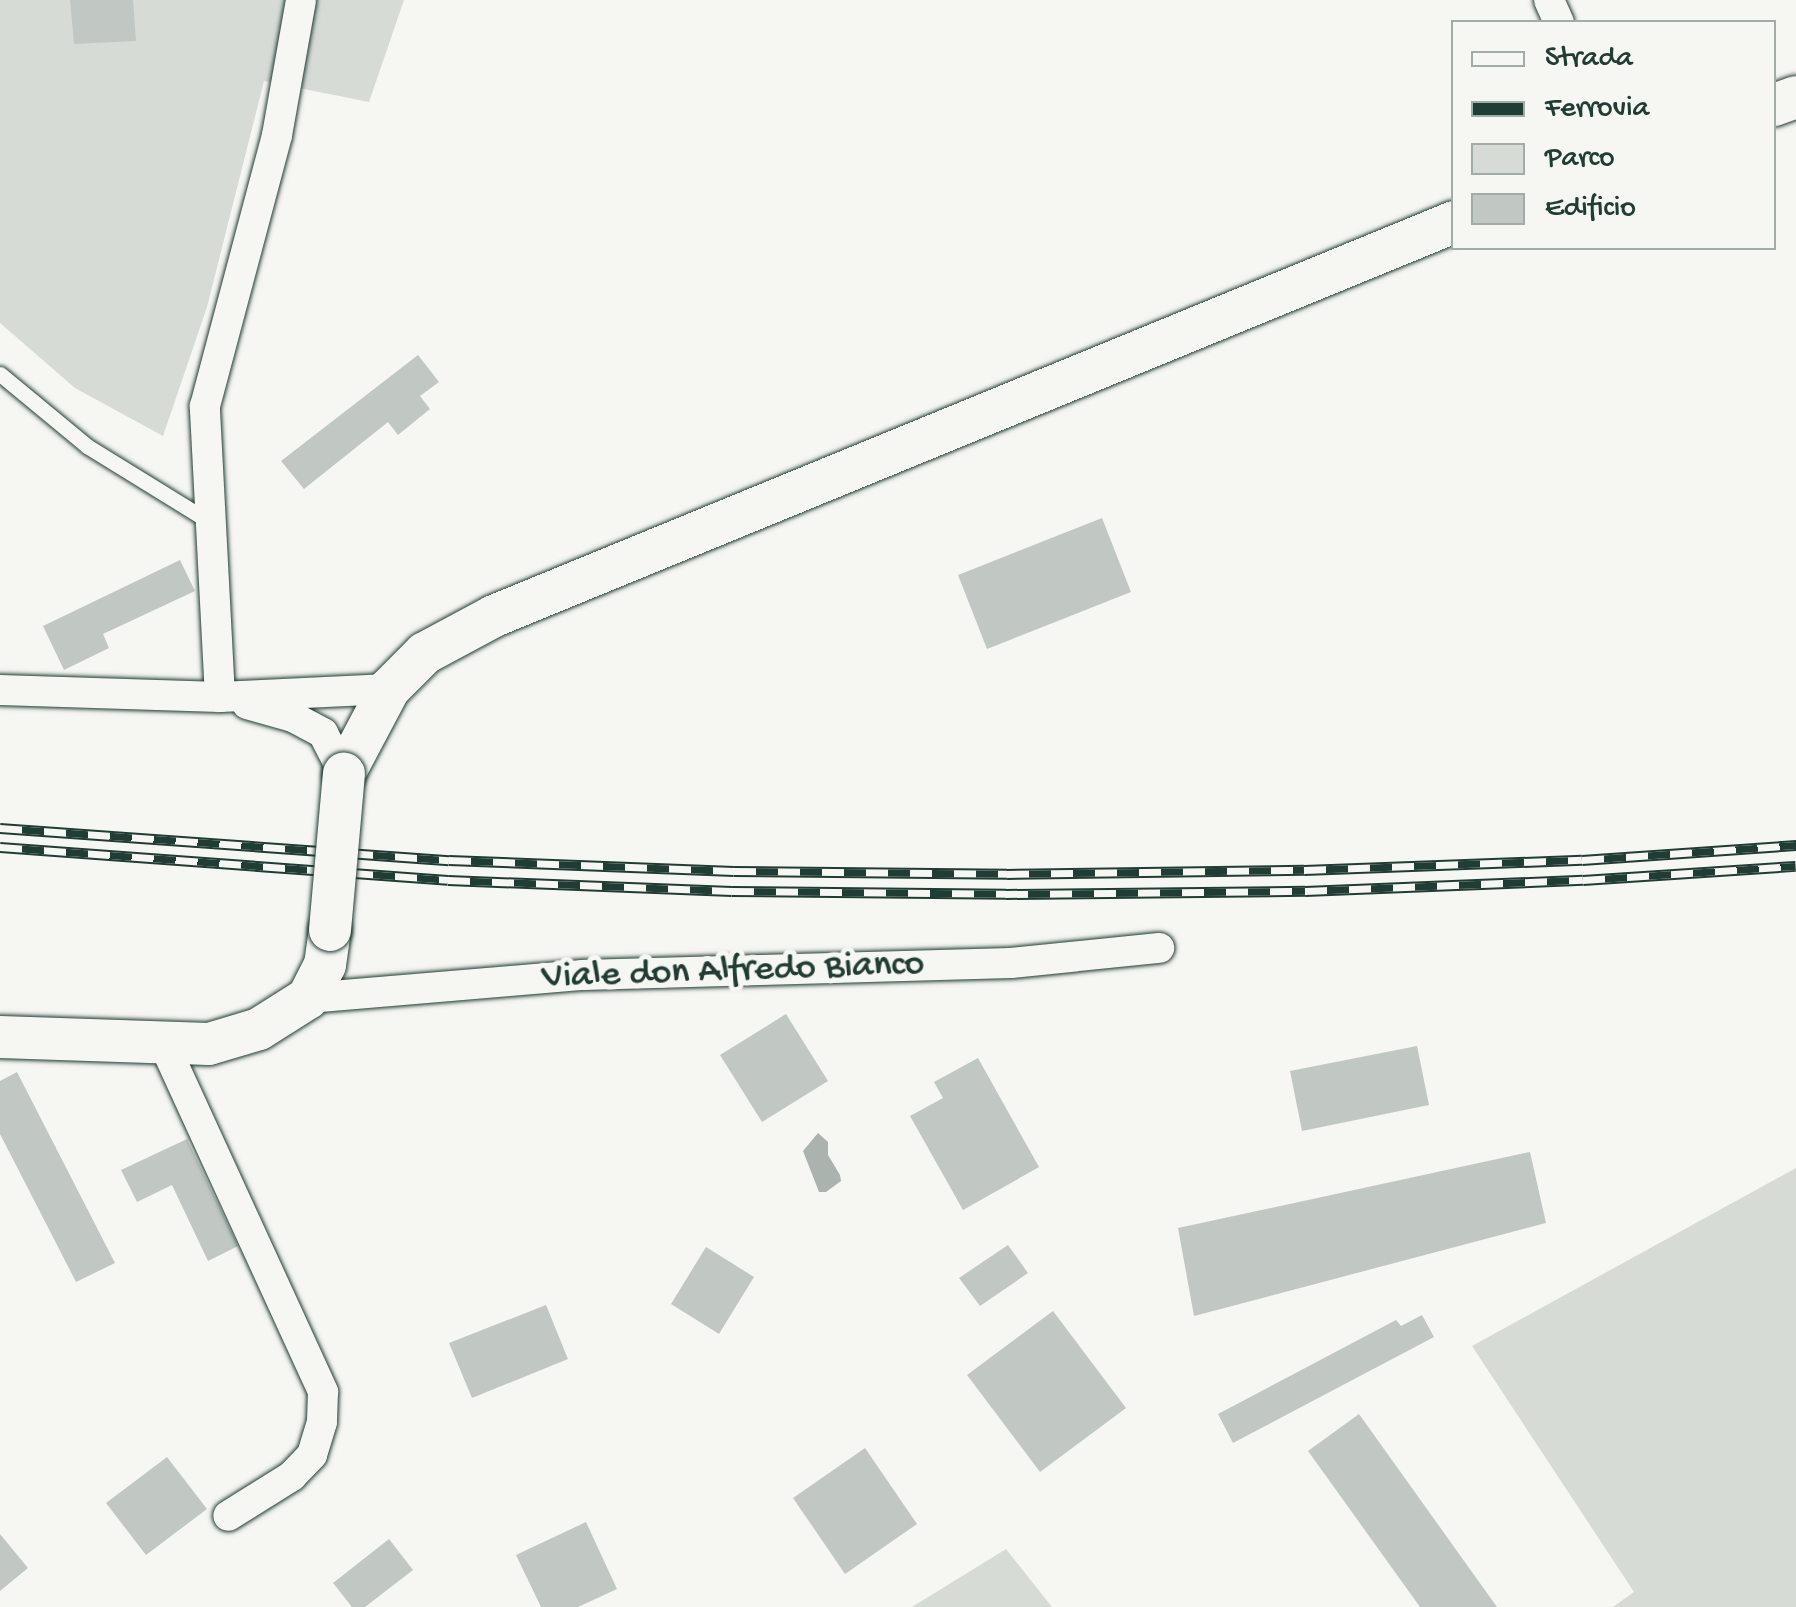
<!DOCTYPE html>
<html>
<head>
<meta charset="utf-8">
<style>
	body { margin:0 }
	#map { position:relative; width:1796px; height:1607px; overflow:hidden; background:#f6f6f2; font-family:"Gochi Hand",sans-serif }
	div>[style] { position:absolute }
	.green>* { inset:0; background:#d6dbd6 }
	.water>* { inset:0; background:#aab3ae }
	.building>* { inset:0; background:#c1c8c3 }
	.roads { filter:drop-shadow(0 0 2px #1f3d34) drop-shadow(0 0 2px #1f3d34) }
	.lane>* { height:15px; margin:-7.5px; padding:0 7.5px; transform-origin:7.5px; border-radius:7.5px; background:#f6f6f2 }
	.street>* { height:30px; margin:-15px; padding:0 15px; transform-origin:15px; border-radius:15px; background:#f6f6f2 }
	.secondary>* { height:42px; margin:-21px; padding:0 21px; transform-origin:21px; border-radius:21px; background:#f6f6f2 }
	.rail>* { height:11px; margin-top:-5.5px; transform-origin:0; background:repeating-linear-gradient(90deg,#f6f6f2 0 22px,#1f3d34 0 44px); box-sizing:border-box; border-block:2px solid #1f3d34 }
	.bridges { filter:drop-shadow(0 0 2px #1f3d34) drop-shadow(0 0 2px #1f3d34) }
	.secondary-bridge>* { height:42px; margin:-21px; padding:0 21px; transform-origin:21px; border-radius:21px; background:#f6f6f2 }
	span { translate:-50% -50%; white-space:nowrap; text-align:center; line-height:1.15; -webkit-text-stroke:10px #f6f6f2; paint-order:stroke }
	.street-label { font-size:38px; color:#1f3d34 }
	.legend { position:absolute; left:1451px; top:20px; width:325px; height:230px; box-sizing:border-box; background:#f6f6f2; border:2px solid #a0aca6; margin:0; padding:12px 18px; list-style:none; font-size:30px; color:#1f3d34 }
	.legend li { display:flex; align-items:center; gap:20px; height:50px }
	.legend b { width:50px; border:2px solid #a0aca6 }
</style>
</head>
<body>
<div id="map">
	<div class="green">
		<div style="clip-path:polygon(0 0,404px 0,369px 102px,264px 81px,207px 307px,163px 436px,75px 388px,0 323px)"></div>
		<div style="clip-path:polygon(1796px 1168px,1796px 1607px,1613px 1607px,1634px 1592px,1472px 1346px)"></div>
		<div style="clip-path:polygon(1006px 1549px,1052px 1607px,912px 1607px)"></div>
	</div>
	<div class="water">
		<div style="clip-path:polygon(818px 1133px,828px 1142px,828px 1155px,840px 1175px,841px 1181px,826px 1192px,819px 1192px,803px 1151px)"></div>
	</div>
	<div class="building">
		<div style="clip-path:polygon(70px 0,133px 0,136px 41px,74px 44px)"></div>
		<div style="clip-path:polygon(418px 355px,439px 382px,420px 396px,430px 409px,398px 435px,388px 422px,304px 489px,281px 461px)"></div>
		<div style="clip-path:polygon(1102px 518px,1131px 592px,987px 649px,958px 575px)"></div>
		<div style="clip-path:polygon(180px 560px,195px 591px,103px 634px,109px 648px,64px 670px,43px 626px)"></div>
		<div style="clip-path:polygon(786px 1014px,828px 1081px,762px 1122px,720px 1055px)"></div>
		<div style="clip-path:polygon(1417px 1046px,1429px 1105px,1302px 1131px,1290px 1071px)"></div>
		<div style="clip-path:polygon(978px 1058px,1039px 1167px,963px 1210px,910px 1116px,943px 1098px,934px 1082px)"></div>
		<div style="clip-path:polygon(17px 1072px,115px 1263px,76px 1282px,0 1134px,0 1081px)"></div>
		<div style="clip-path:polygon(187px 1139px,238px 1246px,208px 1261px,172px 1185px,137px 1202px,121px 1170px)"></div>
		<div style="clip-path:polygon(1530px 1152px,1546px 1223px,1194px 1316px,1178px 1228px)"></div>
		<div style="clip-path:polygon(1008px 1245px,1028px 1273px,980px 1306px,959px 1278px)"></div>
		<div style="clip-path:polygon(706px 1247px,754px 1277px,719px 1334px,671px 1304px)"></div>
		<div style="clip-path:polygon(546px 1305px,568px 1359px,472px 1398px,449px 1343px)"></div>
		<div style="clip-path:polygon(1053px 1311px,1126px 1408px,1040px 1472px,967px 1375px)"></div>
		<div style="clip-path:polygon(1422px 1315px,1434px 1337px,1233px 1443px,1218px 1414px,1396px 1320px,1401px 1326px)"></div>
		<div style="clip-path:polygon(1359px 1414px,1497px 1607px,1420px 1607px,1308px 1451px)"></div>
		<div style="clip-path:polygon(865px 1448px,917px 1524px,845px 1574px,793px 1498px)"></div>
		<div style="clip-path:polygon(167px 1457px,207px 1509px,146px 1555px,106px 1503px)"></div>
		<div style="clip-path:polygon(586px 1522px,617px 1589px,578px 1607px,541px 1607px,516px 1555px)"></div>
		<div style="clip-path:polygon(0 1534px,28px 1568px,0 1591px)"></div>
		<div style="clip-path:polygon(389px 1539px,413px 1570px,365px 1607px,352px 1607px,333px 1583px)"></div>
	</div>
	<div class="roads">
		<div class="lane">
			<div style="left:0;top:374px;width:113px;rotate:39.6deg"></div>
			<div style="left:87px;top:446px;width:145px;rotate:31.7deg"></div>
		</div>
		<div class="street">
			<div style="left:1549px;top:0;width:24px;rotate:66deg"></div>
			<div style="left:0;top:690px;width:220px;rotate:1.8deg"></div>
			<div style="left:220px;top:697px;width:169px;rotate:-2.7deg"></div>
			<div style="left:220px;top:697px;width:291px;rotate:-93deg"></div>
			<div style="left:205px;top:406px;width:280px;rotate:-75.1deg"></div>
			<div style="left:277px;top:135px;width:137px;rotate:-79.9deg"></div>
			<div style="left:247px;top:704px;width:48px;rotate:15.8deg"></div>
			<div style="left:293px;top:717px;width:34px;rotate:28deg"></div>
			<div style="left:323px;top:733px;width:46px;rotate:62.9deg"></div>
			<div style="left:308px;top:998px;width:276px;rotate:-4.8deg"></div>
			<div style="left:583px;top:975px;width:428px;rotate:-1.6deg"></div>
			<div style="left:1011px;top:963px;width:149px;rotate:-5.8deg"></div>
			<div style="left:163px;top:1042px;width:385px;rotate:65.4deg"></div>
			<div style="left:323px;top:1392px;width:30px;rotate:92deg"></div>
			<div style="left:322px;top:1422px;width:34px;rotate:107deg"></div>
			<div style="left:312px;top:1455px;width:29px;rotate:134deg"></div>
			<div style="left:292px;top:1476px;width:75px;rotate:148deg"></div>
		</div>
		<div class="secondary">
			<div style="left:1774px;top:105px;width:23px;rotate:-20deg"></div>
			<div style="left:344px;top:774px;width:96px;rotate:-62.1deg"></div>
			<div style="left:389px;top:689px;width:51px;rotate:-45deg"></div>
			<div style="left:425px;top:653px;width:78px;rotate:-28.2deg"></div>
			<div style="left:494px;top:616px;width:1038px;rotate:-22.31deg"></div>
			<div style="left:0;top:1037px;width:209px;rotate:1.9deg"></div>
			<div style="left:209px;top:1044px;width:52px;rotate:-16.7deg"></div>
			<div style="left:259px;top:1029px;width:58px;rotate:-32.3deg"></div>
			<div style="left:308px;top:998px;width:37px;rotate:-63deg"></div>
			<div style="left:325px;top:965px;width:35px;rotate:-82deg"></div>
		</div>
	</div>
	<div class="rail">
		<div style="left:0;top:828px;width:450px;rotate:4.1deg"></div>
		<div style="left:449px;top:860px;width:285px;rotate:2.2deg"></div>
		<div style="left:734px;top:871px;width:273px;rotate:0.6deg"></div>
		<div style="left:1007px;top:874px;width:297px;rotate:-0.8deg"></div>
		<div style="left:1304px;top:870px;width:278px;rotate:-2.1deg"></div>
		<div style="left:1582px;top:860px;width:215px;rotate:-4deg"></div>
		<div style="left:0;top:847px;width:449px;rotate:4.2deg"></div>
		<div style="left:448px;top:880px;width:284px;rotate:2.2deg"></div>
		<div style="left:732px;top:891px;width:274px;rotate:0.6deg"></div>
		<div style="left:1006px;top:894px;width:299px;rotate:-0.6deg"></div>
		<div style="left:1305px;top:891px;width:278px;rotate:-2.3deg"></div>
		<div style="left:1583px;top:880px;width:213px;rotate:-3.8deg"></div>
	</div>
	<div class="bridges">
		<div class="secondary-bridge">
			<div style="left:330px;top:930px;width:157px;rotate:-84.9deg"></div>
		</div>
	</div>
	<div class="street-label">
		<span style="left:733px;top:972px;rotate:-2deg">Viale don Alfredo Bianco</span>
	</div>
	<ul class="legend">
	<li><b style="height:12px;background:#f6f6f2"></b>Strada</li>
	<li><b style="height:12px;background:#1f3d34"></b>Ferrovia</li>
	<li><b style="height:28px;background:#d6dbd6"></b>Parco</li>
	<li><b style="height:28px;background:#c1c8c3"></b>Edificio</li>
	</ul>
</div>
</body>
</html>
